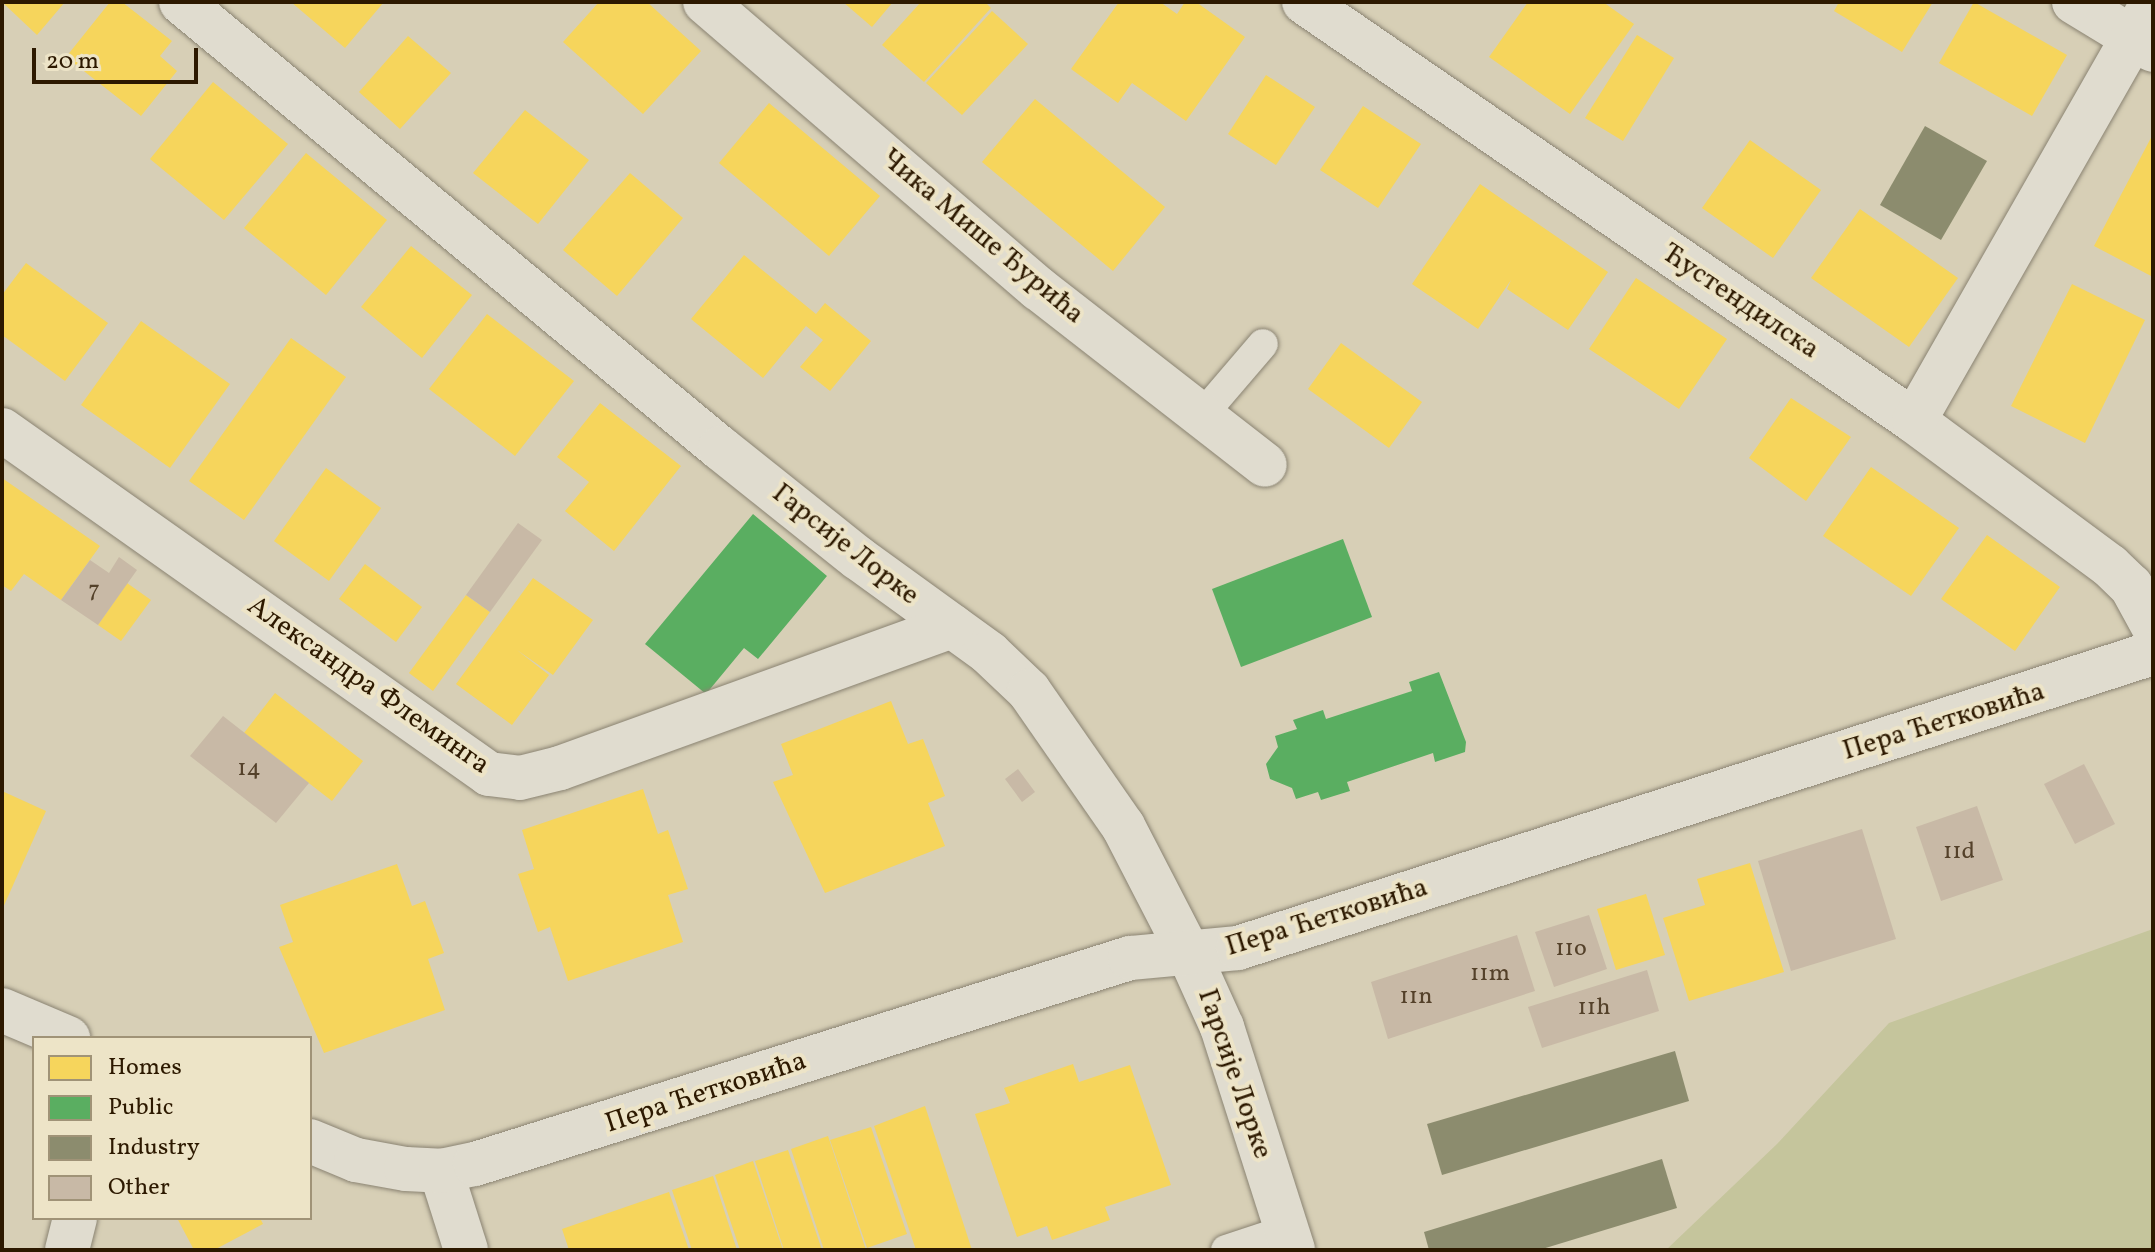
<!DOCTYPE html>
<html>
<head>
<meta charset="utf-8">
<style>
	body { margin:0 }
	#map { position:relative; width:2155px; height:1252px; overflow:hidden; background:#d7cfb6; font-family:Vollkorn,serif }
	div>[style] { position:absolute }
	.green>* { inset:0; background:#c5c59c }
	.homes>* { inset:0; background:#f6d55c }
	.public>* { inset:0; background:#5aae61 }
	.industry>* { inset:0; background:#8c8c6e }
	.building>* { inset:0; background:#c8b9a6 }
	.roads { filter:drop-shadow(0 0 2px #8a8372) drop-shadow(0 0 2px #8a8372) }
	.lane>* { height:30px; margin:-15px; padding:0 15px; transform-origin:15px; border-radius:15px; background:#e0dccf }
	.street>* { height:44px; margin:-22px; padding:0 22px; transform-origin:22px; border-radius:22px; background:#e0dccf }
	.secondary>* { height:44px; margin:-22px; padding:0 22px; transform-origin:22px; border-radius:22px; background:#e0dccf }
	span { translate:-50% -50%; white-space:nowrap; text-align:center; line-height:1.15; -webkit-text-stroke:8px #ede4c7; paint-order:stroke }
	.number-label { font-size:24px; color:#54412a }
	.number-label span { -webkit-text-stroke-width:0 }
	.street-label { font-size:28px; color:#2d1900 }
	.frame { position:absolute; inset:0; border:4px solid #2d1900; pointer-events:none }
	.legend { position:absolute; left:32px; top:1036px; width:280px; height:184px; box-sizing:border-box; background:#ede4c7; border:2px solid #a09377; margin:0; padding:10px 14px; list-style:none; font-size:24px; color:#2d1900 }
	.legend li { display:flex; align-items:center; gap:16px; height:40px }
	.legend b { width:40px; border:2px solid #a09377 }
	.scale { position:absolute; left:32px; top:48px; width:166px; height:36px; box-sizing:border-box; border:4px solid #2d1900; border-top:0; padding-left:10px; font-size:24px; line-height:28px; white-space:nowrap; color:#2d1900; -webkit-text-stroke:6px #ede4c7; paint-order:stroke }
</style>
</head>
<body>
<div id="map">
	<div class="green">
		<div style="clip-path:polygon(2153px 929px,2153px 1250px,1666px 1250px,1777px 1144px,1889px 1023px)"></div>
	</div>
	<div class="homes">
		<div style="clip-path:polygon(2px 2px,65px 2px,37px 35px)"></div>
		<div style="clip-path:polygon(110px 2px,122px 2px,172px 41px,160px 56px,177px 71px,141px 116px,66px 57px)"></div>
		<div style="clip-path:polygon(291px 2px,384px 2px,345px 48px)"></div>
		<div style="clip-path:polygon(599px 2px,647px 2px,701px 51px,643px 114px,563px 42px)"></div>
		<div style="clip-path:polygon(843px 2px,893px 2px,872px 27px)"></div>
		<div style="clip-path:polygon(921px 2px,985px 2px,991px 8px,924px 82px,882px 45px)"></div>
		<div style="clip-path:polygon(1119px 2px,1160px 2px,1177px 14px,1185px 2px,1196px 2px,1245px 37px,1186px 121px,1132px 83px,1118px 103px,1071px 69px)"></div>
		<div style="clip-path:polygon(1528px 2px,1603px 2px,1634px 24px,1570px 114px,1489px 57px)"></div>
		<div style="clip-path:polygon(1839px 2px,1933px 2px,1902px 52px,1834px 11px)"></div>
		<div style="clip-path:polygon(1974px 2px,2067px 55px,2032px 116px,1939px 63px)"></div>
		<div style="clip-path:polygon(992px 11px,1028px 44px,962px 115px,926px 83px)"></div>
		<div style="clip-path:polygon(1637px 35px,1674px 58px,1623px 141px,1585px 118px)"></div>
		<div style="clip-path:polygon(408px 36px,451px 73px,400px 129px,359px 92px)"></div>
		<div style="clip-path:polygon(1266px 75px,1315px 107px,1276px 165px,1228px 134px)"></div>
		<div style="clip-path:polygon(213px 82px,288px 144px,224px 220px,150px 159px)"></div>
		<div style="clip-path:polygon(1035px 99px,1165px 207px,1113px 271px,982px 162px)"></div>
		<div style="clip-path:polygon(769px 103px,880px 196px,829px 256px,719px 163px)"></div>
		<div style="clip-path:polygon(1363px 106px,1421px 144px,1378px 208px,1320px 170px)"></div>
		<div style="clip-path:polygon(525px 110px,589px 160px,538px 224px,473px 173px)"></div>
		<div style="clip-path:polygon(2153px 134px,2153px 277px,2094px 246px)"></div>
		<div style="clip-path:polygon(1750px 140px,1821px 190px,1773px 258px,1702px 208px)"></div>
		<div style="clip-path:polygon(306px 153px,387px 220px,326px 295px,244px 228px)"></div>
		<div style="clip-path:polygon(630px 173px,683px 218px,617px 296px,563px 250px)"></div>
		<div style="clip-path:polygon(1480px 184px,1608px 272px,1568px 330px,1507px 289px,1511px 280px,1478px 329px,1412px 284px)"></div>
		<div style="clip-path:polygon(1860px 209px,1958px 278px,1909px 347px,1811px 278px)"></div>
		<div style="clip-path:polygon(411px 246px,472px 295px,422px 358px,361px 307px)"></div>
		<div style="clip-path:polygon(744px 255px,816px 314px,825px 303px,871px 341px,830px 391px,800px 367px,823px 340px,806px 326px,763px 378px,691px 319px)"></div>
		<div style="clip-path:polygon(26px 263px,108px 323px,65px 381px,2px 335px,2px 295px)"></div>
		<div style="clip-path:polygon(1636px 278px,1727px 339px,1679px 409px,1589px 349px)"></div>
		<div style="clip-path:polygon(2072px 284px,2145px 320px,2085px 443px,2011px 406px)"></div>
		<div style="clip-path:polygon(487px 314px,574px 381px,515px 456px,429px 389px)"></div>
		<div style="clip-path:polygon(141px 321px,230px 384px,170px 468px,81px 405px)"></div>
		<div style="clip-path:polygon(291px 338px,346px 377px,244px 520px,189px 481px)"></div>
		<div style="clip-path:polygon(1341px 343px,1422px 402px,1389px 448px,1308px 389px)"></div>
		<div style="clip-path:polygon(1791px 398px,1851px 437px,1806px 501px,1749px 458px)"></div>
		<div style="clip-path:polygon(600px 403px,681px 466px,614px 551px,565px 511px,589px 482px,557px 457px)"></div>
		<div style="clip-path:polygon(1871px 467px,1959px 528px,1911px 596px,1823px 536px)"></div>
		<div style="clip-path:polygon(326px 468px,381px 508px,329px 581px,274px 541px)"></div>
		<div style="clip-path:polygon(2px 478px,100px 546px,61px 600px,24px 574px,11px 591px,2px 585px)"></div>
		<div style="clip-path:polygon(1987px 535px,2060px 587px,2015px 651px,1941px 599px)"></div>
		<div style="clip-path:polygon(365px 564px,422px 607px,396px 642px,339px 599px)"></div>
		<div style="clip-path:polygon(533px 578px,593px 620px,553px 675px,517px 650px,549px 675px,512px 725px,456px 684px)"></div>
		<div style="clip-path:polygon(127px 583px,151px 600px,121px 641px,98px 625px)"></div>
		<div style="clip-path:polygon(466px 595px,490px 612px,433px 691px,409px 673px)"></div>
		<div style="clip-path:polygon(275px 693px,363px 761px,332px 801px,244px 733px)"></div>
		<div style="clip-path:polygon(891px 701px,908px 744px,923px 739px,945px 796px,928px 803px,945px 846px,825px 893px,773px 782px,793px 775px,781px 744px)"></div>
		<div style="clip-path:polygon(643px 789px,658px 834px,668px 830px,688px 889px,668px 895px,683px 942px,568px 981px,550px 927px,538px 932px,518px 874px,534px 869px,522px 830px)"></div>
		<div style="clip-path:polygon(2px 791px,46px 811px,2px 910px)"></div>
		<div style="clip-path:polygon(1750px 863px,1784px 972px,1689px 1001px,1663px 918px,1705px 905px,1697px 879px)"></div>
		<div style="clip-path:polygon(397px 864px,412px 906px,425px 901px,444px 953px,428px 959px,445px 1010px,324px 1053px,279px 947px,293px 942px,280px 905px)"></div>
		<div style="clip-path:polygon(1646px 894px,1665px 955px,1616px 970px,1597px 909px)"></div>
		<div style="clip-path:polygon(1073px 1064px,1079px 1082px,1130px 1065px,1171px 1185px,1105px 1207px,1110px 1220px,1052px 1240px,1047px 1226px,1017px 1237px,975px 1114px,1010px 1103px,1004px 1088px)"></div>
		<div style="clip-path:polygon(925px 1106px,972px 1250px,916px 1250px,874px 1126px)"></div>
		<div style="clip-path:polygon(871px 1127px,907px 1234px,867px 1248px,830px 1140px)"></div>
		<div style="clip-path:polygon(828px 1136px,866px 1250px,824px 1250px,791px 1149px)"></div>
		<div style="clip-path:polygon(788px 1150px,822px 1250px,784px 1250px,755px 1161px)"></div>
		<div style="clip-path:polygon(753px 1161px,783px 1250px,740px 1250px,715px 1175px)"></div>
		<div style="clip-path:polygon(713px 1176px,737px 1250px,692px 1250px,672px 1190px)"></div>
		<div style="clip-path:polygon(669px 1192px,689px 1250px,569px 1250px,562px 1229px)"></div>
		<div style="clip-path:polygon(177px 1218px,260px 1218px,263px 1224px,214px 1250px,194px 1250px)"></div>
	</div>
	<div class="public">
		<div style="clip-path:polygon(753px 514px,827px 576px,758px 659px,744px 648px,706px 694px,645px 644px)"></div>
		<div style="clip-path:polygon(1343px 539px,1372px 617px,1241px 667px,1212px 589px)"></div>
		<div style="clip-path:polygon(1439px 672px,1466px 742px,1465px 752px,1435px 762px,1433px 753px,1347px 782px,1350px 791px,1321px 800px,1318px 792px,1296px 799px,1292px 788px,1270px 779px,1266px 764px,1278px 747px,1275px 736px,1297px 729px,1293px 720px,1323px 710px,1326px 719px,1412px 691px,1409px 682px)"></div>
	</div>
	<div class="industry">
		<div style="clip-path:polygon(1925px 126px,1987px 161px,1941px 240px,1880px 205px)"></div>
		<div style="clip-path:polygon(1675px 1051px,1689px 1101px,1442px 1175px,1427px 1124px)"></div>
		<div style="clip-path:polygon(1662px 1159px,1677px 1208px,1539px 1250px,1429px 1250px,1424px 1232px)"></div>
	</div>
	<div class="building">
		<div style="clip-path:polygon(518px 523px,542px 540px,490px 612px,466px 595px)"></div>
		<div style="clip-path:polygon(119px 557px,137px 570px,98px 625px,61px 600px,90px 560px,109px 573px)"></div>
		<div style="clip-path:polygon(223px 716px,309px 783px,276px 823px,190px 756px)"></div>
		<div style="clip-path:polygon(2084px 764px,2115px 824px,2075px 844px,2044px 784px)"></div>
		<div style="clip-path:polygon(1018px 769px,1035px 792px,1022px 802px,1005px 779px)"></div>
		<div style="clip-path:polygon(1977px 806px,2003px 880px,1941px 901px,1916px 827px)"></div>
		<div style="clip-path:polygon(1862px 829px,1896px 939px,1791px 971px,1758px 861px)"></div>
		<div style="clip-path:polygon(1589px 915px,1607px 969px,1554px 987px,1535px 932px)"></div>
		<div style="clip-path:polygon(1517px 935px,1535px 991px,1388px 1039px,1371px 982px)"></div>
		<div style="clip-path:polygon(1647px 970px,1659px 1011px,1542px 1048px,1528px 1007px)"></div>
	</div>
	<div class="roads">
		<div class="lane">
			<div style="left:1203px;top:414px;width:92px;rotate:-49.4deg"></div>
			<div style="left:1226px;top:1250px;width:64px;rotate:-18.2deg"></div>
		</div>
		<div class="street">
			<div style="left:181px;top:2px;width:700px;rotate:39.61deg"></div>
			<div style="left:720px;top:448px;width:176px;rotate:38.6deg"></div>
			<div style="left:858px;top:558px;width:162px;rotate:35.9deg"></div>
			<div style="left:989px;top:653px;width:55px;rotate:43.5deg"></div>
			<div style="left:1029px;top:691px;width:165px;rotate:55.2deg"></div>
			<div style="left:1123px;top:826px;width:144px;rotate:62.7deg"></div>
			<div style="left:1189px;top:954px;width:80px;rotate:65.7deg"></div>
			<div style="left:1222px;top:1027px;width:234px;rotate:72.3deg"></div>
			<div style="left:705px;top:2px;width:440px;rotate:40.7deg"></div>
			<div style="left:1039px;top:289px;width:286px;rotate:37.9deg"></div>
			<div style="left:1304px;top:2px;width:740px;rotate:34.48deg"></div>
			<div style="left:1914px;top:421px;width:244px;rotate:36.5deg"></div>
			<div style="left:2110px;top:566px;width:29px;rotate:44deg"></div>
			<div style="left:2131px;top:586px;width:46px;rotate:61.2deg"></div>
			<div style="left:2074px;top:2px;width:92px;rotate:31.3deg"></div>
			<div style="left:1914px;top:421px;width:482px;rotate:-60.3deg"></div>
			<div style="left:2px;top:430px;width:596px;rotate:35.24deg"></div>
			<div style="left:489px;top:774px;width:31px;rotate:7deg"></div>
			<div style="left:520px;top:778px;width:41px;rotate:-14deg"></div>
			<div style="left:560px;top:768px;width:417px;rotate:-19.9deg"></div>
			<div style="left:441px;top:1171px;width:83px;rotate:72.4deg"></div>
			<div style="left:67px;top:1250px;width:33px;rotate:-76deg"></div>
		</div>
		<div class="secondary">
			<div style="left:2px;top:1010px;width:72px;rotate:23deg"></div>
			<div style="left:310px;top:1141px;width:50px;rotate:22.4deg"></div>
			<div style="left:356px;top:1160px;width:51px;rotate:10.2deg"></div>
			<div style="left:406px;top:1169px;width:35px;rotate:3deg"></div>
			<div style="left:441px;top:1171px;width:35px;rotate:-12deg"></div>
			<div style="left:475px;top:1164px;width:687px;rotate:-17.46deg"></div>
			<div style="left:1130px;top:958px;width:108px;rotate:-5.3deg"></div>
			<div style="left:1238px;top:948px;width:961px;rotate:-17.87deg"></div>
		</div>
	</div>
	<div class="number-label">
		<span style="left:94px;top:592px">7</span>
		<span style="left:249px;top:770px">14</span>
		<span style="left:1959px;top:853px">11d</span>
		<span style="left:1571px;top:950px">11o</span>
		<span style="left:1490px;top:975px">11m</span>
		<span style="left:1416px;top:998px">11n</span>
		<span style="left:1594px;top:1009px">11h</span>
	</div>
	<div class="street-label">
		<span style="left:982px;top:237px;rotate:40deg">Чика Мише Ђурића</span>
		<span style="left:1740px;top:302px;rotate:34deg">Ћустендилска</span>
		<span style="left:845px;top:545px;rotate:38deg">Гарсије Лорке</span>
		<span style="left:368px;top:686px;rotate:35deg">Александра Флеминга</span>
		<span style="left:1944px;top:722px;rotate:-17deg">Пера Ћетковића</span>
		<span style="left:1327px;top:918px;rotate:-17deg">Пера Ћетковића</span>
		<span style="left:1234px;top:1074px;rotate:71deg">Гарсије Лорке</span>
		<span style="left:706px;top:1093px;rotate:-18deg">Пера Ћетковића</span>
	</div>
	<div class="frame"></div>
	<ul class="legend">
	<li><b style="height:22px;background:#f6d55c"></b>Homes</li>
	<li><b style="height:22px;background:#5aae61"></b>Public</li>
	<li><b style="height:22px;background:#8c8c6e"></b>Industry</li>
	<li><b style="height:22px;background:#c8b9a6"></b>Other</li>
	</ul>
	<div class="scale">20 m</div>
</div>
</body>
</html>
